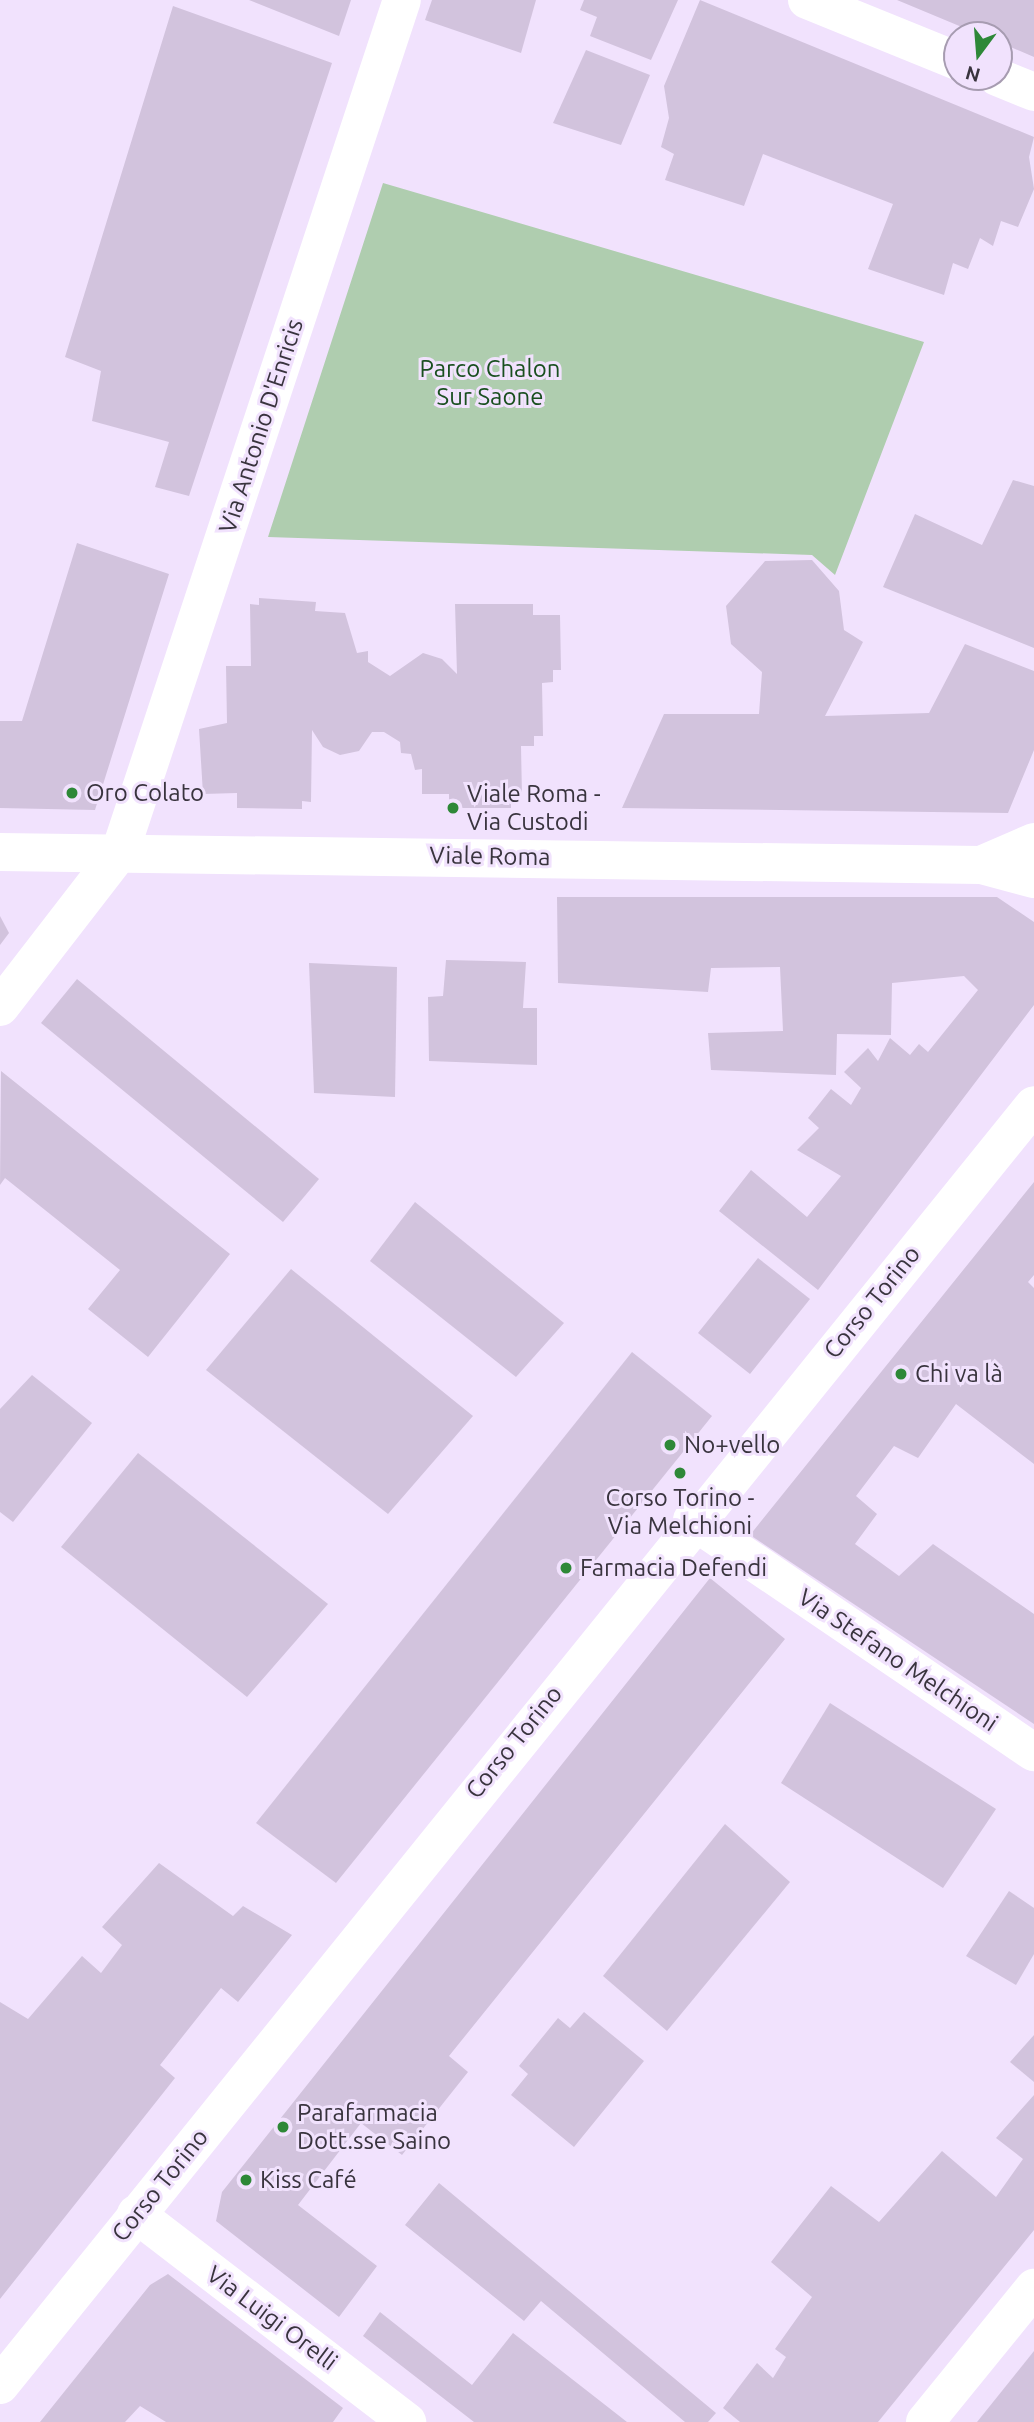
<!DOCTYPE html>
<html>
<head>
<meta charset="utf-8">
<style>
	body { margin:0 }
	#map { position:relative; width:1034px; height:2422px; overflow:hidden; background:#f1e2fd; font-family:Ubuntu,sans-serif }
	div>[style] { position:absolute }
	.green>* { inset:0; background:#afcdaf }
	.building>* { inset:0; background:#d2c3dd }
	.minor>* { height:38px; margin:-19px; padding:0 19px; transform-origin:19px; border-radius:19px; background:#fff }
	.tertiary>* { height:38px; margin:-19px; padding:0 19px; transform-origin:19px; border-radius:19px; background:#fff }
	.secondary>* { height:38px; margin:-19px; padding:0 19px; transform-origin:19px; border-radius:19px; background:#fff }
	.dots>* { width:19px; height:19px; translate:-50% -50%; box-sizing:border-box; border:4px solid #f1e2fd; border-radius:50% }
	span { translate:-50% -50%; white-space:nowrap; text-align:center; line-height:1.15; -webkit-text-stroke:6px #f1e2fd; paint-order:stroke }
	.park-label { font-size:24px; color:#194f1f }
	.street-label { font-size:24px; color:#39343e }
	.poi-label { font-size:24px; color:#39343e }
	.left { translate:0 -50%; text-align:left }
	.north { position:absolute; left:943px; top:21px; width:70px; height:70px; box-sizing:border-box; background:#f1e2fd; border:2px solid #a79cb1; border-radius:50%; rotate:196deg; font-size:19px; font-weight:700; line-height:28px; text-align:center; color:#39343e }
	.north::after { content:''; display:block; margin:auto; width:24px; height:32px; background:#2e8838; clip-path:polygon(50% 0,100% 100%,50% 72%,0 100%) }
</style>
</head>
<body>
<div id="map">
	<div class="green">
		<div style="clip-path:polygon(383px 183px,924px 342px,835px 575px,812px 555px,268px 537px)"></div>
	</div>
	<div class="building">
		<div style="clip-path:polygon(249px 0,351px 0,339px 36px)"></div>
		<div style="clip-path:polygon(432px 0,536px 0,521px 53px,425px 20px)"></div>
		<div style="clip-path:polygon(584px 0,678px 0,651px 60px,590px 36px,597px 17px,580px 10px)"></div>
		<div style="clip-path:polygon(700px 0,1034px 137px,1029px 157px,1034px 189px,1018px 227px,1001px 221px,993px 246px,980px 238px,968px 269px,953px 263px,944px 295px,868px 269px,893px 204px,763px 154px,744px 206px,665px 180px,674px 154px,661px 147px,669px 118px,664px 86px)"></div>
		<div style="clip-path:polygon(897px 0,1034px 0,1034px 57px,999px 42px,999px 35px,981px 35px)"></div>
		<div style="clip-path:polygon(173px 6px,332px 63px,189px 496px,155px 487px,169px 442px,92px 421px,101px 371px,65px 357px)"></div>
		<div style="clip-path:polygon(586px 50px,650px 75px,621px 145px,553px 123px)"></div>
		<div style="clip-path:polygon(1013px 480px,1034px 486px,1034px 648px,883px 587px,915px 514px,982px 545px)"></div>
		<div style="clip-path:polygon(77px 543px,169px 574px,95px 810px,0 808px,0 721px,22px 721px)"></div>
		<div style="clip-path:polygon(812px 560px,839px 591px,844px 630px,863px 642px,825px 716px,929px 713px,965px 644px,1034px 671px,1034px 750px,1008px 813px,622px 808px,664px 714px,759px 714px,762px 672px,731px 644px,726px 606px,765px 561px)"></div>
		<div style="clip-path:polygon(259px 598px,316px 602px,315px 611px,345px 613px,357px 653px,368px 651px,368px 662px,390px 676px,423px 653px,442px 659px,457px 674px,455px 604px,533px 604px,533px 615px,560px 615px,561px 670px,553px 670px,553px 682px,542px 683px,543px 736px,534px 736px,534px 746px,521px 746px,522px 797px,511px 797px,511px 808px,449px 808px,449px 794px,422px 794px,422px 769px,415px 770px,411px 754px,401px 753px,400px 742px,384px 732px,372px 732px,359px 751px,340px 755px,323px 747px,312px 730px,311px 802px,302px 801px,302px 809px,237px 808px,237px 793px,203px 794px,199px 729px,227px 723px,226px 666px,251px 666px,250px 604px,259px 605px)"></div>
		<div style="clip-path:polygon(557px 897px,997px 897px,1034px 922px,1034px 1005px,818px 1290px,719px 1211px,751px 1170px,807px 1217px,841px 1176px,797px 1150px,819px 1128px,808px 1118px,831px 1089px,851px 1105px,861px 1088px,844px 1072px,868px 1048px,878px 1061px,890px 1038px,910px 1055px,919px 1044px,928px 1052px,978px 990px,964px 976px,892px 983px,891px 1035px,837px 1034px,836px 1075px,711px 1070px,708px 1033px,783px 1031px,780px 967px,711px 968px,708px 992px,558px 983px)"></div>
		<div style="clip-path:polygon(0 916px,9px 933px,0 945px)"></div>
		<div style="clip-path:polygon(446px 960px,526px 962px,523px 1008px,537px 1008px,537px 1065px,429px 1061px,428px 997px,443px 996px)"></div>
		<div style="clip-path:polygon(309px 963px,397px 967px,395px 1097px,314px 1093px)"></div>
		<div style="clip-path:polygon(77px 979px,319px 1179px,283px 1222px,41px 1023px)"></div>
		<div style="clip-path:polygon(1px 1071px,230px 1254px,148px 1357px,88px 1309px,120px 1270px,5px 1178px,0 1185px)"></div>
		<div style="clip-path:polygon(1034px 1182px,1034px 1275px,1028px 1282px,1034px 1288px,1034px 1464px,956px 1404px,918px 1458px,894px 1446px,856px 1496px,877px 1514px,855px 1544px,899px 1576px,933px 1544px,1034px 1614px,1034px 1724px,750px 1535px)"></div>
		<div style="clip-path:polygon(415px 1202px,564px 1323px,516px 1377px,370px 1261px)"></div>
		<div style="clip-path:polygon(758px 1258px,810px 1299px,750px 1374px,698px 1333px)"></div>
		<div style="clip-path:polygon(291px 1269px,473px 1416px,388px 1514px,206px 1370px)"></div>
		<div style="clip-path:polygon(632px 1352px,712px 1416px,336px 1883px,256px 1823px)"></div>
		<div style="clip-path:polygon(32px 1375px,92px 1423px,13px 1522px,0 1512px,0 1409px)"></div>
		<div style="clip-path:polygon(138px 1453px,328px 1604px,247px 1697px,61px 1547px)"></div>
		<div style="clip-path:polygon(710px 1578px,785px 1639px,449px 2056px,468px 2072px,402px 2155px,361px 2123px,298px 2205px,377px 2266px,339px 2317px,216px 2221px,222px 2192px)"></div>
		<div style="clip-path:polygon(830px 1703px,996px 1809px,943px 1888px,781px 1783px)"></div>
		<div style="clip-path:polygon(725px 1824px,790px 1882px,667px 2031px,603px 1976px)"></div>
		<div style="clip-path:polygon(159px 1863px,233px 1916px,243px 1906px,292px 1935px,238px 2002px,221px 1988px,160px 2065px,175px 2078px,0 2299px,0 2002px,28px 2019px,82px 1956px,101px 1973px,122px 1945px,102px 1927px)"></div>
		<div style="clip-path:polygon(1009px 1891px,1034px 1908px,1034px 1954px,1016px 1985px,966px 1956px)"></div>
		<div style="clip-path:polygon(584px 2012px,644px 2061px,574px 2147px,511px 2095px,528px 2074px,519px 2066px,558px 2018px,570px 2028px)"></div>
		<div style="clip-path:polygon(1034px 2035px,1034px 2082px,1010px 2062px)"></div>
		<div style="clip-path:polygon(1034px 2095px,1034px 2230px,878px 2422px,740px 2422px,723px 2408px,757px 2363px,773px 2378px,786px 2357px,775px 2349px,812px 2297px,771px 2262px,831px 2186px,879px 2222px,942px 2151px,996px 2197px,1023px 2159px,996px 2138px)"></div>
		<div style="clip-path:polygon(439px 2183px,716px 2413px,708px 2422px,685px 2422px,541px 2301px,524px 2321px,405px 2225px)"></div>
		<div style="clip-path:polygon(168px 2274px,343px 2408px,333px 2422px,166px 2422px,140px 2406px,125px 2422px,40px 2422px,150px 2285px)"></div>
		<div style="clip-path:polygon(380px 2312px,472px 2385px,513px 2333px,627px 2422px,474px 2422px,363px 2336px)"></div>
		<div style="clip-path:polygon(1034px 2351px,1034px 2422px,977px 2422px)"></div>
	</div>
	<div class="minor">
		<div style="left:807px;top:0;width:162px;rotate:22.1deg"></div>
		<div style="left:997px;top:77px;width:40px;rotate:22deg"></div>
		<div style="left:0;top:1007px;width:196px;rotate:-52.3deg"></div>
		<div style="left:120px;top:852px;width:897px;rotate:-71.69deg"></div>
		<div style="left:692px;top:1520px;width:413px;rotate:34.2deg"></div>
		<div style="left:136px;top:2214px;width:342px;rotate:37.5deg"></div>
		<div style="left:925px;top:2422px;width:173px;rotate:-50.9deg"></div>
	</div>
	<div class="tertiary">
		<div style="left:0;top:852px;width:981px;rotate:0.76deg"></div>
		<div style="left:981px;top:865px;width:55px;rotate:14.8deg"></div>
		<div style="left:981px;top:865px;width:58px;rotate:-23.5deg"></div>
	</div>
	<div class="secondary">
		<div style="left:0;top:2385px;width:1645px;rotate:-51.07deg"></div>
	</div>
	<div class="dots">
		<div style="left:72px;top:793px;background:#2e8838"></div>
		<div style="left:453px;top:808px;background:#2e8838"></div>
		<div style="left:901px;top:1374px;background:#2e8838"></div>
		<div style="left:670px;top:1445px;background:#2e8838"></div>
		<div style="left:680px;top:1473px;background:#2e8838"></div>
		<div style="left:566px;top:1568px;background:#2e8838"></div>
		<div style="left:283px;top:2127px;background:#2e8838"></div>
		<div style="left:246px;top:2180px;background:#2e8838"></div>
	</div>
	<div class="park-label">
		<span style="left:490px;top:383px">Parco Chalon<br>Sur Saone</span>
	</div>
	<div class="street-label">
		<span style="left:261px;top:426px;rotate:-72deg">Via Antonio D'Enricis</span>
		<span style="left:490px;top:856px;rotate:1deg">Viale Roma</span>
		<span style="left:872px;top:1302px;rotate:-51deg">Corso Torino</span>
		<span style="left:898px;top:1660px;rotate:34deg">Via Stefano Melchioni</span>
		<span style="left:514px;top:1742px;rotate:-51deg">Corso Torino</span>
		<span style="left:160px;top:2185px;rotate:-51deg">Corso Torino</span>
		<span style="left:272px;top:2318px;rotate:37deg">Via Luigi Orelli</span>
	</div>
	<div class="poi-label">
		<span class="left" style="left:86px;top:793px">Oro Colato</span>
		<span class="left" style="left:467px;top:808px">Viale Roma -<br>Via Custodi</span>
		<span class="left" style="left:915px;top:1374px">Chi va là</span>
		<span class="left" style="left:684px;top:1445px">No+vello</span>
		<span style="left:680px;top:1512px">Corso Torino -<br>Via Melchioni</span>
		<span class="left" style="left:580px;top:1568px">Farmacia Defendi</span>
		<span class="left" style="left:297px;top:2127px">Parafarmacia<br>Dott.sse Saino</span>
		<span class="left" style="left:260px;top:2180px">Kiss Café</span>
	</div>
	<div class="north">N</div>
</div>
</body>
</html>
